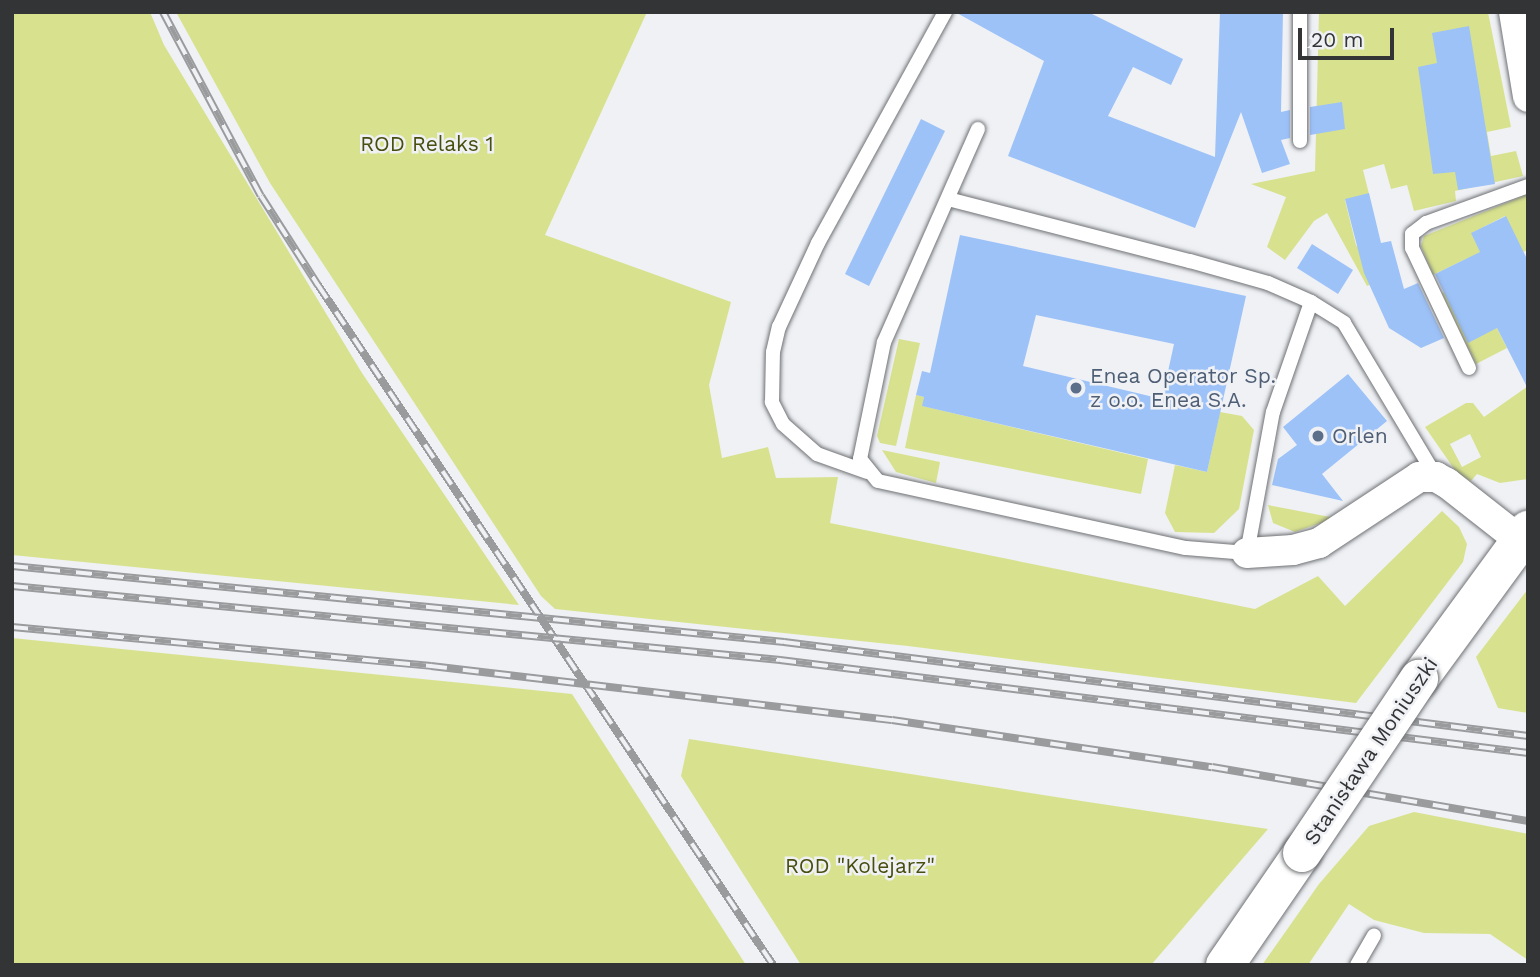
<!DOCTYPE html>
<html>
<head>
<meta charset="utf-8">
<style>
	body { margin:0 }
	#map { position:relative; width:1540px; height:977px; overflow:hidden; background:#eff1f5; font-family:"Work Sans",sans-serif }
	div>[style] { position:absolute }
	.green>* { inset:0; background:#d8e28e }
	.building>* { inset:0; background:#9dc2f8 }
	.roads { filter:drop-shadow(0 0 2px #6f7174) drop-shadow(0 0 2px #6f7174) }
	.lane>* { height:14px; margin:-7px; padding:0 7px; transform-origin:7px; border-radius:7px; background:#fff }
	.street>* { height:30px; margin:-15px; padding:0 15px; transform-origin:15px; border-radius:15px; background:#fff }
	.secondary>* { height:38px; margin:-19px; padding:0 19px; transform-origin:19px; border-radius:19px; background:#fff }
	.rail>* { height:8px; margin-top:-4px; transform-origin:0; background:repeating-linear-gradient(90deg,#eff1f5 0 16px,#999b9d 0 32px); box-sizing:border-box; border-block:2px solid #999b9d }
	.bridges { filter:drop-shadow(0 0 2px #6f7174) drop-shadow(0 0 2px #6f7174) }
	.secondary-bridge>* { height:38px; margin:-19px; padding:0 19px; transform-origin:19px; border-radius:19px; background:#fff }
	.dots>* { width:19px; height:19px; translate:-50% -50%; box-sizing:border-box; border:4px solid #eff1f5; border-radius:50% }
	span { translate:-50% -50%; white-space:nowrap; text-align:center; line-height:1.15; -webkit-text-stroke:5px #eff1f5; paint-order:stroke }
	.park-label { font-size:21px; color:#494e0e }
	.service-label { font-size:21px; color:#4e5e75 }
	.left { translate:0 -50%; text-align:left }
	.street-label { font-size:21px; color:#333435 }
	.frame { position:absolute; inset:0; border:14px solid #333435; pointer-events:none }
	.scale { position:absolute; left:1298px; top:28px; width:96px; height:32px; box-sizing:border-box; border:4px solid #333435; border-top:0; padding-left:9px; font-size:21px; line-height:24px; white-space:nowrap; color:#333435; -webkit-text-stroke:5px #eff1f5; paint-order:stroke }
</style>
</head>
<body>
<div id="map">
	<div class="green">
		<div style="clip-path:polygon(12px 12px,150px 12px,164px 45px,362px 373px,519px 605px,12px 555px)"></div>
		<div style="clip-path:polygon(176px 12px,647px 12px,545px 235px,731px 302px,709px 385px,722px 458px,768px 447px,776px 478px,838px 477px,830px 523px,1255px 609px,1318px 576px,1345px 606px,1442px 511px,1459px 527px,1467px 544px,1463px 562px,1356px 703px,908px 646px,555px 609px,541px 596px,270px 183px)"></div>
		<div style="clip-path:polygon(1319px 12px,1488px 12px,1511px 127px,1487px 132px,1491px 156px,1516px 151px,1523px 176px,1455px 191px,1456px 201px,1414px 211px,1407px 185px,1391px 189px,1384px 164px,1363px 170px,1369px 194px,1345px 200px,1356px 245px,1383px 279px,1367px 286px,1327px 213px,1314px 221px,1285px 260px,1267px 247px,1286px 197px,1251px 184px,1315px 171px)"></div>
		<div style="clip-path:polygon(1526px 195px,1528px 250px,1523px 252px,1505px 216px,1472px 233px,1483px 257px,1466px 259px,1433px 275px,1421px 246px,1424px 236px)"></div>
		<div style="clip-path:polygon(1472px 278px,1507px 348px,1476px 364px,1442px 293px)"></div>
		<div style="clip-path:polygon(899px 339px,920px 343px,896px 446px,880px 443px,877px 436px)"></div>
		<div style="clip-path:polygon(evenodd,1528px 386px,1528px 479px,1500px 483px,1477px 474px,1471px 481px,1457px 473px,1425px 427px,1466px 403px,1473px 403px,1484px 417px,1528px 386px,1470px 434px,1481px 457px,1462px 467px,1450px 444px,1470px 434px)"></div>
		<div style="clip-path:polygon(916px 395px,924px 397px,923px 406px,1148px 459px,1141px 494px,905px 448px)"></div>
		<div style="clip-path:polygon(1220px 412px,1242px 416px,1254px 430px,1239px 509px,1214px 533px,1175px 532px,1165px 513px,1175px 465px,1207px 472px)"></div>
		<div style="clip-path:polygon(882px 450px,940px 462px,936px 483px,896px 472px)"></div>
		<div style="clip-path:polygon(1268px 505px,1335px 518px,1295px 532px,1273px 523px)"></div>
		<div style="clip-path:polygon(1528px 589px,1528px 713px,1498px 708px,1476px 657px)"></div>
		<div style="clip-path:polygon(12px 638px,572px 694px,746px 965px,12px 965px)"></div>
		<div style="clip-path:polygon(689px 739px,1088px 802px,1268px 829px,1151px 965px,801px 965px,681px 776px)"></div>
		<div style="clip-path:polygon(1414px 812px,1528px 834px,1528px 960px,1490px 934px,1424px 933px,1374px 920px,1349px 904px,1308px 965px,1262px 965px,1319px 884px,1369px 826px)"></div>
	</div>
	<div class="building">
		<div style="clip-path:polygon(955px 12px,1088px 12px,1183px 59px,1171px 85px,1133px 67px,1108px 116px,1215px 157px,1220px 12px,1283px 12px,1281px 112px,1290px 110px,1290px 138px,1281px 140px,1290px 164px,1262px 173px,1241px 112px,1195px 228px,1008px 156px,1044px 61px)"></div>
		<div style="clip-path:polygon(1469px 26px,1495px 184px,1458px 190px,1455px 172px,1433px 174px,1418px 67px,1437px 63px,1432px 33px)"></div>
		<div style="clip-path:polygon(1342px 102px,1345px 129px,1310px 135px,1310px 107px)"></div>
		<div style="clip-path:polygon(921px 119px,945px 131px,869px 286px,845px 274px)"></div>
		<div style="clip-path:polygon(1369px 193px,1381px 243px,1391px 241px,1404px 289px,1418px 283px,1444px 338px,1421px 348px,1389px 328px,1364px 273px,1345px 199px)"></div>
		<div style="clip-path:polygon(1506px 216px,1528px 261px,1528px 389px,1497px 328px,1468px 343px,1435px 274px,1480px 252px,1471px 233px)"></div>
		<div style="clip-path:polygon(evenodd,960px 235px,1246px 296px,1207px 472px,922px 406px,924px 397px,916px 395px,922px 371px,930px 373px,960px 235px,1036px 315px,1174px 344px,1162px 399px,1023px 366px,1036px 315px)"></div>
		<div style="clip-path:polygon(1312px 244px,1353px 270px,1338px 294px,1297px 268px)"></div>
		<div style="clip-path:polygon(1348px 374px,1387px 421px,1322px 474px,1343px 501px,1272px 485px,1278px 459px,1297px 445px,1283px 427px)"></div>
	</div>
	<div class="roads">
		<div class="lane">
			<div style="left:1300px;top:12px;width:129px;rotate:90deg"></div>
			<div style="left:978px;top:129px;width:233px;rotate:113.8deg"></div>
			<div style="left:884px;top:342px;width:119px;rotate:101.6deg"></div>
			<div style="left:860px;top:459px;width:28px;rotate:51deg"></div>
			<div style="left:878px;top:481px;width:315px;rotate:12.3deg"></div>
			<div style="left:1186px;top:548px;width:61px;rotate:4.7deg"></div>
			<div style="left:1247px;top:553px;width:143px;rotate:-79.6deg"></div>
			<div style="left:1273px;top:412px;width:116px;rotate:-70.9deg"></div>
			<div style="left:1311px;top:302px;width:39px;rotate:32deg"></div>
			<div style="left:1344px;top:323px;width:179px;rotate:59.1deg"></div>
			<div style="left:948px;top:199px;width:250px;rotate:14.4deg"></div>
			<div style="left:1190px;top:261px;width:81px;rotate:15.8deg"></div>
			<div style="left:1268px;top:283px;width:47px;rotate:23.8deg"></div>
			<div style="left:1469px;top:368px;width:133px;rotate:-115.4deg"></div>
			<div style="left:1412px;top:248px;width:14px;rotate:-90deg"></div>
			<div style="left:1412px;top:234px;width:18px;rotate:-38deg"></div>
			<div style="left:1426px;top:223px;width:109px;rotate:-19.9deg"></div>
			<div style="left:867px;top:472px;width:53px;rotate:-160.2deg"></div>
			<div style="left:817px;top:454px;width:45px;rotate:-138.6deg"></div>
			<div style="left:783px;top:424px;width:25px;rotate:-117deg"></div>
			<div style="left:772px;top:402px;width:50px;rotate:-88.9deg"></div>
			<div style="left:773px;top:352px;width:26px;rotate:-77deg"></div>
			<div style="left:779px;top:327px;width:93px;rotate:-65.1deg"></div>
			<div style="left:818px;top:243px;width:264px;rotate:-61.2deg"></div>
			<div style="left:1357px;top:965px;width:34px;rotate:-60deg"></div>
		</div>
		<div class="street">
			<div style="left:1514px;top:12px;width:86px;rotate:80.6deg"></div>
			<div style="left:1247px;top:553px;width:46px;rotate:-3.7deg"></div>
			<div style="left:1293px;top:550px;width:27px;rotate:-15deg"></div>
			<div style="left:1319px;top:543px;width:120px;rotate:-33.4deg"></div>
			<div style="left:1419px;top:477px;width:17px"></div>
			<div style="left:1436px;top:477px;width:13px;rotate:29deg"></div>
			<div style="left:1447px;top:483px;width:94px;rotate:38.1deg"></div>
		</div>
		<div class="secondary">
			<div style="left:1419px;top:679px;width:185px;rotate:-53.8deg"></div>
			<div style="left:1225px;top:965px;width:136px;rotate:-55.5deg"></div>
		</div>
	</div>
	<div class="rail">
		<div style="left:163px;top:12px;width:208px;rotate:62deg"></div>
		<div style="left:261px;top:196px;width:106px;rotate:57.4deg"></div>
		<div style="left:318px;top:285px;width:818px;rotate:56.21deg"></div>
		<div style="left:12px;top:566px;width:776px;rotate:5.62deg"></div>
		<div style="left:784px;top:642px;width:750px;rotate:7.2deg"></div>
		<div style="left:12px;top:586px;width:772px;rotate:5.5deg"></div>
		<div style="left:780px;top:660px;width:754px;rotate:7.09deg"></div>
		<div style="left:12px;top:627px;width:421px;rotate:5.3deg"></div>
		<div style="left:431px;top:666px;width:464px;rotate:6.7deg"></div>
		<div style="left:892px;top:720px;width:323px;rotate:8.4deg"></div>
		<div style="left:1212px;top:767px;width:321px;rotate:9.7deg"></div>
	</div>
	<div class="bridges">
		<div class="secondary-bridge">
			<div style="left:1302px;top:853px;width:210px;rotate:-56.1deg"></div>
		</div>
	</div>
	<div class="dots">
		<div style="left:1076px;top:388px;background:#5c6f8a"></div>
		<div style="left:1318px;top:436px;background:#5c6f8a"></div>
	</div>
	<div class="park-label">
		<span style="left:427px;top:144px">ROD Relaks 1</span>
		<span style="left:860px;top:866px">ROD "Kolejarz"</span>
	</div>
	<div class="service-label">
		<span class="left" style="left:1090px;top:388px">Enea Operator Sp.<br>z o.o. Enea S.A.</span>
		<span class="left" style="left:1332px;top:436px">Orlen</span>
	</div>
	<div class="street-label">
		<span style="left:1371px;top:751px;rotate:-56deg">Stanisława Moniuszki</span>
	</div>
	<div class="frame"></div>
	<div class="scale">20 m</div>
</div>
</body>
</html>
